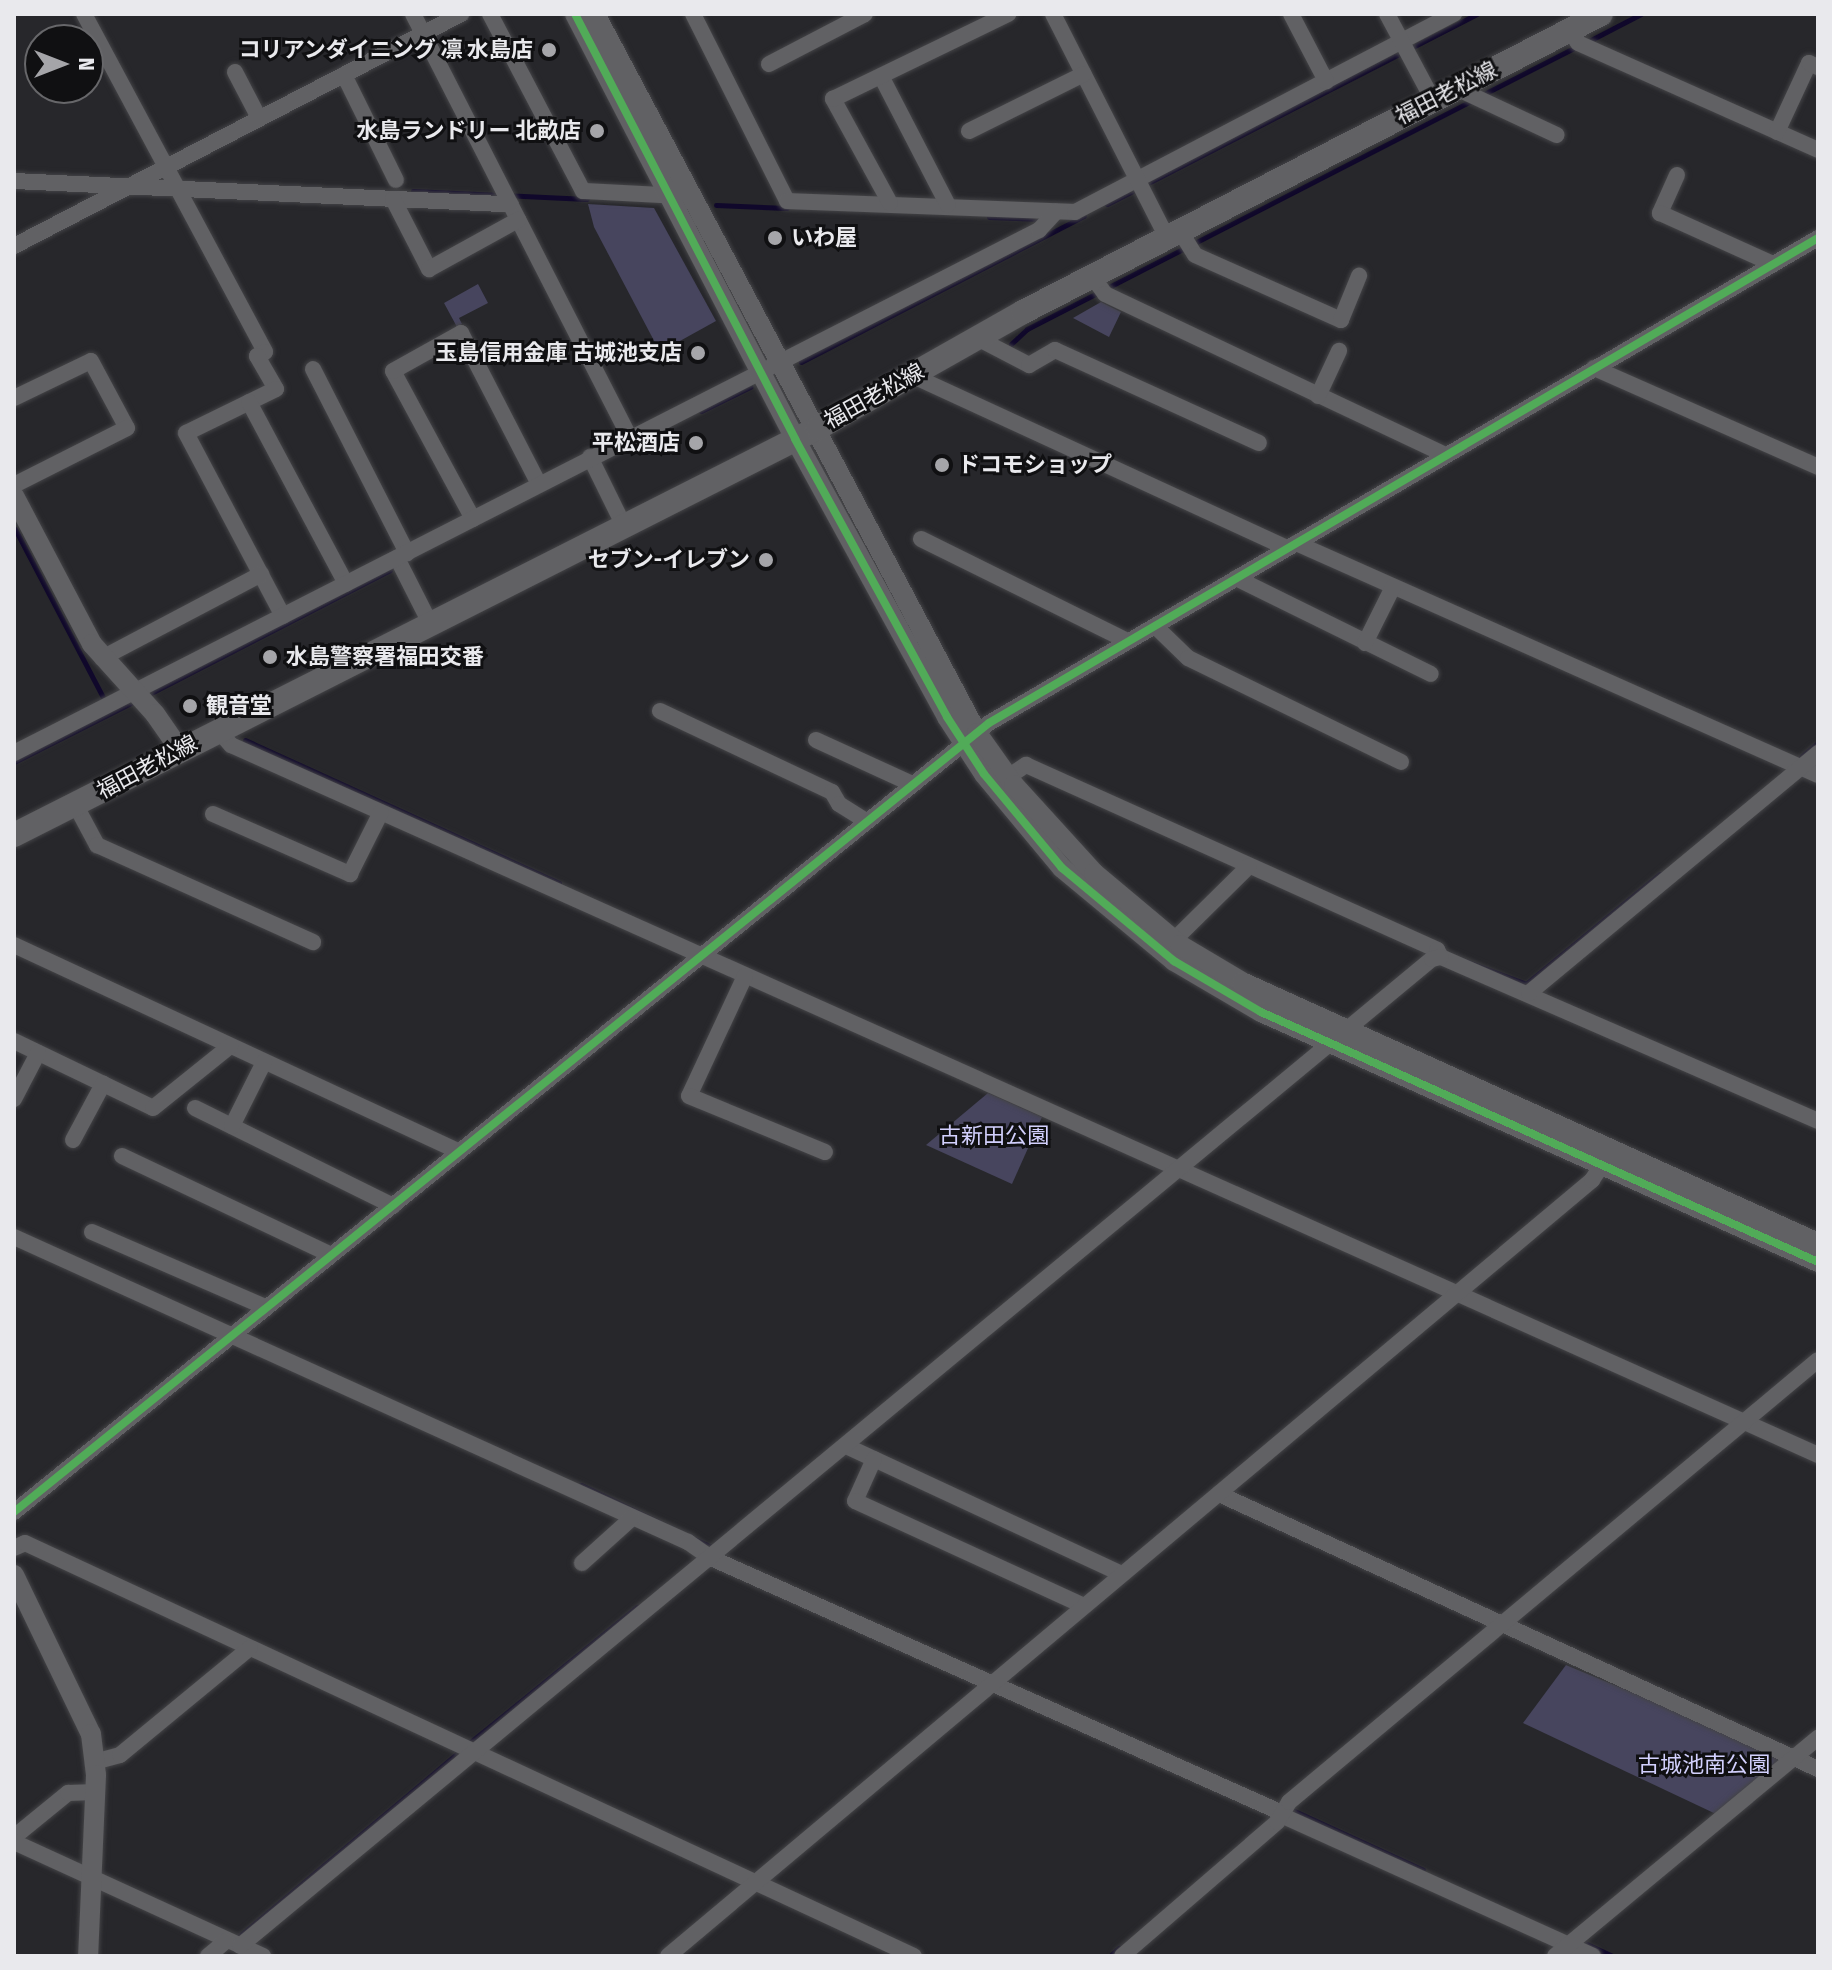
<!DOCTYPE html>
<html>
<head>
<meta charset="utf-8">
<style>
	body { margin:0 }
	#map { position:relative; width:1832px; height:1970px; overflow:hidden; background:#27272b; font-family:"Fira Sans Condensed","Noto Sans JP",sans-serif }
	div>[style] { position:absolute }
	.green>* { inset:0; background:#47455e }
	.stream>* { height:5px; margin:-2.5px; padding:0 2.5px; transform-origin:2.5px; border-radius:2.5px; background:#10082b }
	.roads { filter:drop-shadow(0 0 2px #444447) drop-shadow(0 0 2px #444447) }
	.minor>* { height:16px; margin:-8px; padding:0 8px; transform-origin:8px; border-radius:8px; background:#616164 }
	.tertiary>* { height:20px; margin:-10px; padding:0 10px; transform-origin:10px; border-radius:10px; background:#616164 }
	.secondary>* { height:24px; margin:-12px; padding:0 12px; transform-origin:12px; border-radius:12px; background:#616164 }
	.cycleway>* { height:8px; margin:-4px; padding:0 4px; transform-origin:4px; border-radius:4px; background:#51ab58 }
	.dots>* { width:22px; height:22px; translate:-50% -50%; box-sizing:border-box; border:4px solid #101012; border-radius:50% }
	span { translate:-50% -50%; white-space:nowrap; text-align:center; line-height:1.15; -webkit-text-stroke:6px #101012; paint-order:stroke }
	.poi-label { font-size:22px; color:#e9e9ed; font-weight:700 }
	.right { translate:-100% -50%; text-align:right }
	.left { translate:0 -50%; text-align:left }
	.street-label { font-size:22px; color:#e9e9ed }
	.park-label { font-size:22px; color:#d2d0fd }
	.frame { position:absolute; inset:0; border:16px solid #e9e9ed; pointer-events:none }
	.north { position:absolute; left:24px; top:24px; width:80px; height:80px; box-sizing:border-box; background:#101012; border:2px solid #67676a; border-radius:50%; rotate:90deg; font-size:22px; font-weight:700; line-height:32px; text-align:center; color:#e9e9ed }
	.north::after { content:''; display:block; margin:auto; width:28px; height:36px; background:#a5a5a9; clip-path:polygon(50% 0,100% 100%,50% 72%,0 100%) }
</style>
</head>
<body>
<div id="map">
	<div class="green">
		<div style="clip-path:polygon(588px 204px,654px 208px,716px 321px,660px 352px,594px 227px)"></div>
		<div style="clip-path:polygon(478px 284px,488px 303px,459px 318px,462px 324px,457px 327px,444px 303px)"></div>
		<div style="clip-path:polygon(1101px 302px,1121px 312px,1109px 337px,1073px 318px)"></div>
		<div style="clip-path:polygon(988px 1093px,1042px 1117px,1012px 1184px,926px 1145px)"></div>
		<div style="clip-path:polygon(1566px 1665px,1778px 1753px,1779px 1762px,1716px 1814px,1523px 1723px)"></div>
	</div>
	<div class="stream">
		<div style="left:1585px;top:43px;width:63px;rotate:-27.4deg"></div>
		<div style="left:1482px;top:95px;width:106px;rotate:-27.1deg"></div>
		<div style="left:1146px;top:184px;width:372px;rotate:-27.2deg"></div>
		<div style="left:413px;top:191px;width:174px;rotate:2.6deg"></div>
		<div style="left:1107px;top:204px;width:31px;rotate:-27deg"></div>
		<div style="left:716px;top:205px;width:71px;rotate:2.4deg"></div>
		<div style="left:989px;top:217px;width:54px;rotate:2.1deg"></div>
		<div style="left:1011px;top:344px;width:22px;rotate:-43deg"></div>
		<div style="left:1027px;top:329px;width:501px;rotate:-27.18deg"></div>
		<div style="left:801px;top:362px;width:318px;rotate:-27.3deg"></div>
		<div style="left:701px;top:411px;width:55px;rotate:-26.1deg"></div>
		<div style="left:15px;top:529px;width:192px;rotate:62.4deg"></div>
		<div style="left:149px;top:694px;width:271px;rotate:-27.2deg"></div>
		<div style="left:245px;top:740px;width:345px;rotate:24.5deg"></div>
		<div style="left:14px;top:762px;width:133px;rotate:-26.8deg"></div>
		<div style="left:1794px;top:763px;width:31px;rotate:-40deg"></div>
		<div style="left:1444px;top:953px;width:88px;rotate:20.7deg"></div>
		<div style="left:1526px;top:984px;width:173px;rotate:-39.4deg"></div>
		<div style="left:581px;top:1485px;width:146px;rotate:25.5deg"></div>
		<div style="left:468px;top:1744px;width:218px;rotate:-39deg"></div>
		<div style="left:1290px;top:1809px;width:146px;rotate:24.6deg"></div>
		<div style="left:235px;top:1940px;width:294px;rotate:-40deg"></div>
		<div style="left:1578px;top:1940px;width:38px;rotate:25deg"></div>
		<div style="left:1110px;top:1956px;width:12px;rotate:-42deg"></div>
	</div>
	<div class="roads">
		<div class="minor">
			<div style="left:84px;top:14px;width:383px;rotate:61.8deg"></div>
			<div style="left:265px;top:352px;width:9px;rotate:153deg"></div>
			<div style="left:257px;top:356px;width:38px;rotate:60deg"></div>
			<div style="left:276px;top:389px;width:100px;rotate:153.9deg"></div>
			<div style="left:186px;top:433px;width:207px;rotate:62.1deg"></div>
			<div style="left:413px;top:14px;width:475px;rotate:62.9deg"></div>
			<div style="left:490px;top:14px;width:200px;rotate:62.3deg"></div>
			<div style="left:583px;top:191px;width:94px;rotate:3deg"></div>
			<div style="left:693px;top:14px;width:209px;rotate:63.3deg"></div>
			<div style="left:787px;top:201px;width:288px;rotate:2.2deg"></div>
			<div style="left:1075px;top:212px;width:428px;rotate:-27.6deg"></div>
			<div style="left:1053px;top:14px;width:251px;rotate:63deg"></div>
			<div style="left:1291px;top:14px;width:76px;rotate:62.4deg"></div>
			<div style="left:1387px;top:14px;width:98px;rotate:61.9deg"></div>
			<div style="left:1570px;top:30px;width:15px;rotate:58deg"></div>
			<div style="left:1578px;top:43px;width:263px;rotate:24deg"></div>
			<div style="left:769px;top:64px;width:108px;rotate:-27.5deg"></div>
			<div style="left:235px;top:72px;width:52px;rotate:62.4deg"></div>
			<div style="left:344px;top:75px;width:117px;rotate:63.7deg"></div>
			<div style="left:881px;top:76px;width:145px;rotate:62.6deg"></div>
			<div style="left:1456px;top:88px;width:111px;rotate:25deg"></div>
			<div style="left:969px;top:131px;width:128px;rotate:-26.4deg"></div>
			<div style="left:1777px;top:132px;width:76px;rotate:-65.1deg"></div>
			<div style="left:1809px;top:63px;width:10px;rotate:24deg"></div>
			<div style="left:1677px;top:175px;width:42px;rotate:114.1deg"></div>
			<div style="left:1660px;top:213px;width:124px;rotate:24.3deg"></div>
			<div style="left:14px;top:181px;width:497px;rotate:2.7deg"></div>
			<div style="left:393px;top:199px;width:79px;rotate:62.8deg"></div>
			<div style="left:429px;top:269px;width:102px;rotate:-28.8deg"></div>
			<div style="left:890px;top:203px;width:119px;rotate:-118.7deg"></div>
			<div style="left:833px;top:99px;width:195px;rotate:-25.9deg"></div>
			<div style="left:1180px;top:231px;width:28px;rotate:58deg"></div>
			<div style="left:1195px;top:255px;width:160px;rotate:24deg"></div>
			<div style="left:1341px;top:320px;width:48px;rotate:-67.8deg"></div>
			<div style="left:14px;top:246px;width:504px;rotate:-27.43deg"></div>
			<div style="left:1092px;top:276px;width:22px;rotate:54deg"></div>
			<div style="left:1105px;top:294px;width:377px;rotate:25.3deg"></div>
			<div style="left:977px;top:338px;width:59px;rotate:27.4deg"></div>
			<div style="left:1029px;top:365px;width:30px;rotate:-30deg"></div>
			<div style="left:1055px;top:350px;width:224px;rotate:24.5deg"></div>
			<div style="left:1594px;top:368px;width:245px;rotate:23.8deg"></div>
			<div style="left:313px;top:369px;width:207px;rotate:62.9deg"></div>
			<div style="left:911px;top:375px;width:412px;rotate:24.7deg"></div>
			<div style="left:1318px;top:396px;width:50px;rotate:-65deg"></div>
			<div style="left:14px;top:398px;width:85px;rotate:-25.7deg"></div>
			<div style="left:91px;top:361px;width:76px;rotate:61.8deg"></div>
			<div style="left:127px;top:428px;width:127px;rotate:153.2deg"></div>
			<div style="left:249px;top:402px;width:206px;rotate:61.9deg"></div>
			<div style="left:590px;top:457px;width:75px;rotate:63.8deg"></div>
			<div style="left:473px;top:519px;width:168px;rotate:-118.4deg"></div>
			<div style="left:393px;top:371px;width:78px;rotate:-29.2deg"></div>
			<div style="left:461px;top:333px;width:170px;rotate:62.7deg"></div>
			<div style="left:921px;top:539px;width:230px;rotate:26.3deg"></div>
			<div style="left:1296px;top:543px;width:571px;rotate:23.96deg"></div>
			<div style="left:397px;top:558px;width:73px;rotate:63.1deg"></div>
			<div style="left:1236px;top:578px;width:217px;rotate:26.2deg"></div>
			<div style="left:1155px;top:626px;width:46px;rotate:44.1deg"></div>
			<div style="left:1188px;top:658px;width:237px;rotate:26deg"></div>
			<div style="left:1365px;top:643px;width:63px;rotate:-63.4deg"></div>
			<div style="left:102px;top:658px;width:180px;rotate:-27.8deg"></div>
			<div style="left:660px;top:711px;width:190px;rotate:25.2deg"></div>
			<div style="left:832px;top:792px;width:14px;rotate:60deg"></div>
			<div style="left:839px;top:804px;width:31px;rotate:32deg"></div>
			<div style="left:218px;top:730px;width:20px;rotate:49deg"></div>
			<div style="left:231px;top:745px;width:1739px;rotate:24.1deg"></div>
			<div style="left:816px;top:740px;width:106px;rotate:24.6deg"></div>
			<div style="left:14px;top:753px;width:1151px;rotate:-27.03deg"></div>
			<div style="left:1039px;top:230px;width:25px;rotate:-47deg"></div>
			<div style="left:1008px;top:777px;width:22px;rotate:-34deg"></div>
			<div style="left:1026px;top:765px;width:451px;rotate:24.2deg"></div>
			<div style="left:1437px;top:950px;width:8px;rotate:60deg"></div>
			<div style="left:1441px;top:957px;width:411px;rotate:23.5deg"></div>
			<div style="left:75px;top:804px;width:47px;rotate:61.8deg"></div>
			<div style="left:97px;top:845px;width:237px;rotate:24.2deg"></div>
			<div style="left:213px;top:814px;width:150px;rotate:23.7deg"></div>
			<div style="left:350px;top:874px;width:69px;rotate:-63.4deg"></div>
			<div style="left:1174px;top:940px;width:105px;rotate:-44.6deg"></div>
			<div style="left:14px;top:945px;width:491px;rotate:24.9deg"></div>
			<div style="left:745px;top:976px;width:132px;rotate:115deg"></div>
			<div style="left:689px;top:1096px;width:147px;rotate:22.4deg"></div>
			<div style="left:1529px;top:993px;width:376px;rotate:-39.7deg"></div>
			<div style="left:14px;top:1041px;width:154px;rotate:25.7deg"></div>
			<div style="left:153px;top:1108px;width:99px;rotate:-38.8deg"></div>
			<div style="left:14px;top:1099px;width:52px;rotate:-62.4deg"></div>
			<div style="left:195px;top:1108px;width:221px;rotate:26.3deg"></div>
			<div style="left:232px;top:1126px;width:72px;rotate:-63.4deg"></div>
			<div style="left:73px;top:1140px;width:64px;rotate:-61.8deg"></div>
			<div style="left:122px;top:1156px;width:231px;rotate:25.3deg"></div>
			<div style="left:92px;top:1232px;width:189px;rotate:23.4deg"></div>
			<div style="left:14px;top:1237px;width:740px;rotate:24.35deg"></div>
			<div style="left:688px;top:1542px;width:28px;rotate:35deg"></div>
			<div style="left:711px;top:1558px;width:625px;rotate:24.06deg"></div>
			<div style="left:846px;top:1446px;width:304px;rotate:24.9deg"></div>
			<div style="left:874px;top:1459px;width:46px;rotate:114.3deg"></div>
			<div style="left:855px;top:1501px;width:252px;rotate:24.6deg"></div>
			<div style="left:1219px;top:1494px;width:659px;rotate:24.66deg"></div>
			<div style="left:14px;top:1512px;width:1254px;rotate:-38.98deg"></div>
			<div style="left:989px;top:723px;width:960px;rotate:-30.33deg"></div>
			<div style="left:14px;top:1548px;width:12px;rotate:-24deg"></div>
			<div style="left:25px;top:1543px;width:980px;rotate:24.92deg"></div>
			<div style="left:582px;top:1563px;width:67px;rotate:-42deg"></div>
			<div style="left:94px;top:1762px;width:27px;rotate:-15deg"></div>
			<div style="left:120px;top:1755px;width:168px;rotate:-39.5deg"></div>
			<div style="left:1281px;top:1815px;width:342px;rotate:24.3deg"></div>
			<div style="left:14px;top:1837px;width:70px;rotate:-39.2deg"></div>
			<div style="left:68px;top:1793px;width:27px;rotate:-2deg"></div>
			<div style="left:14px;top:1842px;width:274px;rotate:24.6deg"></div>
			<div style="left:240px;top:1946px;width:1548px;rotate:-39.63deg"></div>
			<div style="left:1432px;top:959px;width:9px;rotate:-13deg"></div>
			<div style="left:208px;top:1956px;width:23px;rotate:-40deg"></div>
			<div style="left:668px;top:1956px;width:1207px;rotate:-40.02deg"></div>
			<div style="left:1592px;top:1180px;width:18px;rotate:-56deg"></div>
			<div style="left:1122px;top:1956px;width:205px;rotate:-40.8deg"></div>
			<div style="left:1277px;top:1822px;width:23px;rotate:-59deg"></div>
			<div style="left:1289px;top:1802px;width:689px;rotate:-39.88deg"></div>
			<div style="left:1555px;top:1956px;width:342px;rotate:-39.7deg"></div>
		</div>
		<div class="tertiary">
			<div style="left:575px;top:14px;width:479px;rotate:62.6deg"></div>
			<div style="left:795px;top:439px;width:317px;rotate:61.3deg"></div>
			<div style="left:947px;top:717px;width:68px;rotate:57deg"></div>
			<div style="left:984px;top:774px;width:122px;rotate:50.3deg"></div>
			<div style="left:1062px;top:868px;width:146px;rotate:39.7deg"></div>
			<div style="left:1174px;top:961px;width:101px;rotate:30.4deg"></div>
			<div style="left:1261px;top:1012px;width:611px;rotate:24.17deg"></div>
			<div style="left:595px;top:14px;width:814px;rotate:62.02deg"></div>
			<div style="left:977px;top:733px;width:64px;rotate:54.6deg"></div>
			<div style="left:1014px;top:785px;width:119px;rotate:47.7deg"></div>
			<div style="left:1094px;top:873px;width:112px;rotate:39.9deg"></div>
			<div style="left:1180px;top:945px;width:72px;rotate:30.8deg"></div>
			<div style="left:1242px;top:982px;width:632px;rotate:24.38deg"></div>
			<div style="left:14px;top:496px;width:167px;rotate:62.2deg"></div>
			<div style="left:92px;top:644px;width:94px;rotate:48deg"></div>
			<div style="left:155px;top:714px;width:44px;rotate:55.2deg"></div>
			<div style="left:14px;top:1575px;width:177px;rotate:64.2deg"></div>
			<div style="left:91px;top:1734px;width:41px;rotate:83deg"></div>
			<div style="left:96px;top:1775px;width:181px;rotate:92.5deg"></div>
		</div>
		<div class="secondary">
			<div style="left:14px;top:835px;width:901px;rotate:-26.85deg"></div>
			<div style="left:818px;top:428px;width:236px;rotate:-29.5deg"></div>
			<div style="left:1023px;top:312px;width:650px;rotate:-27.27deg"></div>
		</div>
	</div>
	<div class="cycleway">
		<div style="left:575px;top:14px;width:479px;rotate:62.6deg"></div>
		<div style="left:795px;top:439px;width:317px;rotate:61.3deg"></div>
		<div style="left:947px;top:717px;width:68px;rotate:57deg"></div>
		<div style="left:984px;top:774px;width:122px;rotate:50.3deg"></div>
		<div style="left:1062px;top:868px;width:146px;rotate:39.7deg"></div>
		<div style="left:1174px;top:961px;width:101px;rotate:30.4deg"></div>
		<div style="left:1261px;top:1012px;width:611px;rotate:24.17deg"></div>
		<div style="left:14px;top:1512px;width:1254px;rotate:-38.98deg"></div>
		<div style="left:989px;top:723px;width:960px;rotate:-30.33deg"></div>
	</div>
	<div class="dots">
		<div style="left:549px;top:50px;background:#a5a5a9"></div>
		<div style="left:597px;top:131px;background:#a5a5a9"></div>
		<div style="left:775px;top:238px;background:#a5a5a9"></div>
		<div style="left:698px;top:353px;background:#a5a5a9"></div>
		<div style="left:696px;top:443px;background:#a5a5a9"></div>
		<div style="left:942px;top:465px;background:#a5a5a9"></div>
		<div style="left:766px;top:560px;background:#a5a5a9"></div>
		<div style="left:270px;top:657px;background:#a5a5a9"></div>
		<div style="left:190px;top:706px;background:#a5a5a9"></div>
	</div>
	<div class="poi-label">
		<span class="right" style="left:533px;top:50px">コリアンダイニング 凛 水島店</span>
		<span class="right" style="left:581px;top:131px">水島ランドリー 北畝店</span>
		<span class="left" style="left:791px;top:238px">いわ屋</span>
		<span class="right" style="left:682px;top:353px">玉島信用金庫 古城池支店</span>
		<span class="right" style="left:680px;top:443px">平松酒店</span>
		<span class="left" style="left:958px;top:465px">ドコモショップ</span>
		<span class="right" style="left:750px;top:560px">セブン-イレブン</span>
		<span class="left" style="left:286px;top:657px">水島警察署福田交番</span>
		<span class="left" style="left:206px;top:706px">観音堂</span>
	</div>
	<div class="street-label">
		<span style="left:1446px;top:93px;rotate:-27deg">福田老松線</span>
		<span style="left:874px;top:396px;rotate:-29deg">福田老松線</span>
		<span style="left:147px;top:767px;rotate:-28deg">福田老松線</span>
	</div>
	<div class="park-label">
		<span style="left:994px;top:1136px">古新田公園</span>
		<span style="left:1704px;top:1765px">古城池南公園</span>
	</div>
	<div class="frame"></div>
	<div class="north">N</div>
</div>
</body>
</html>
